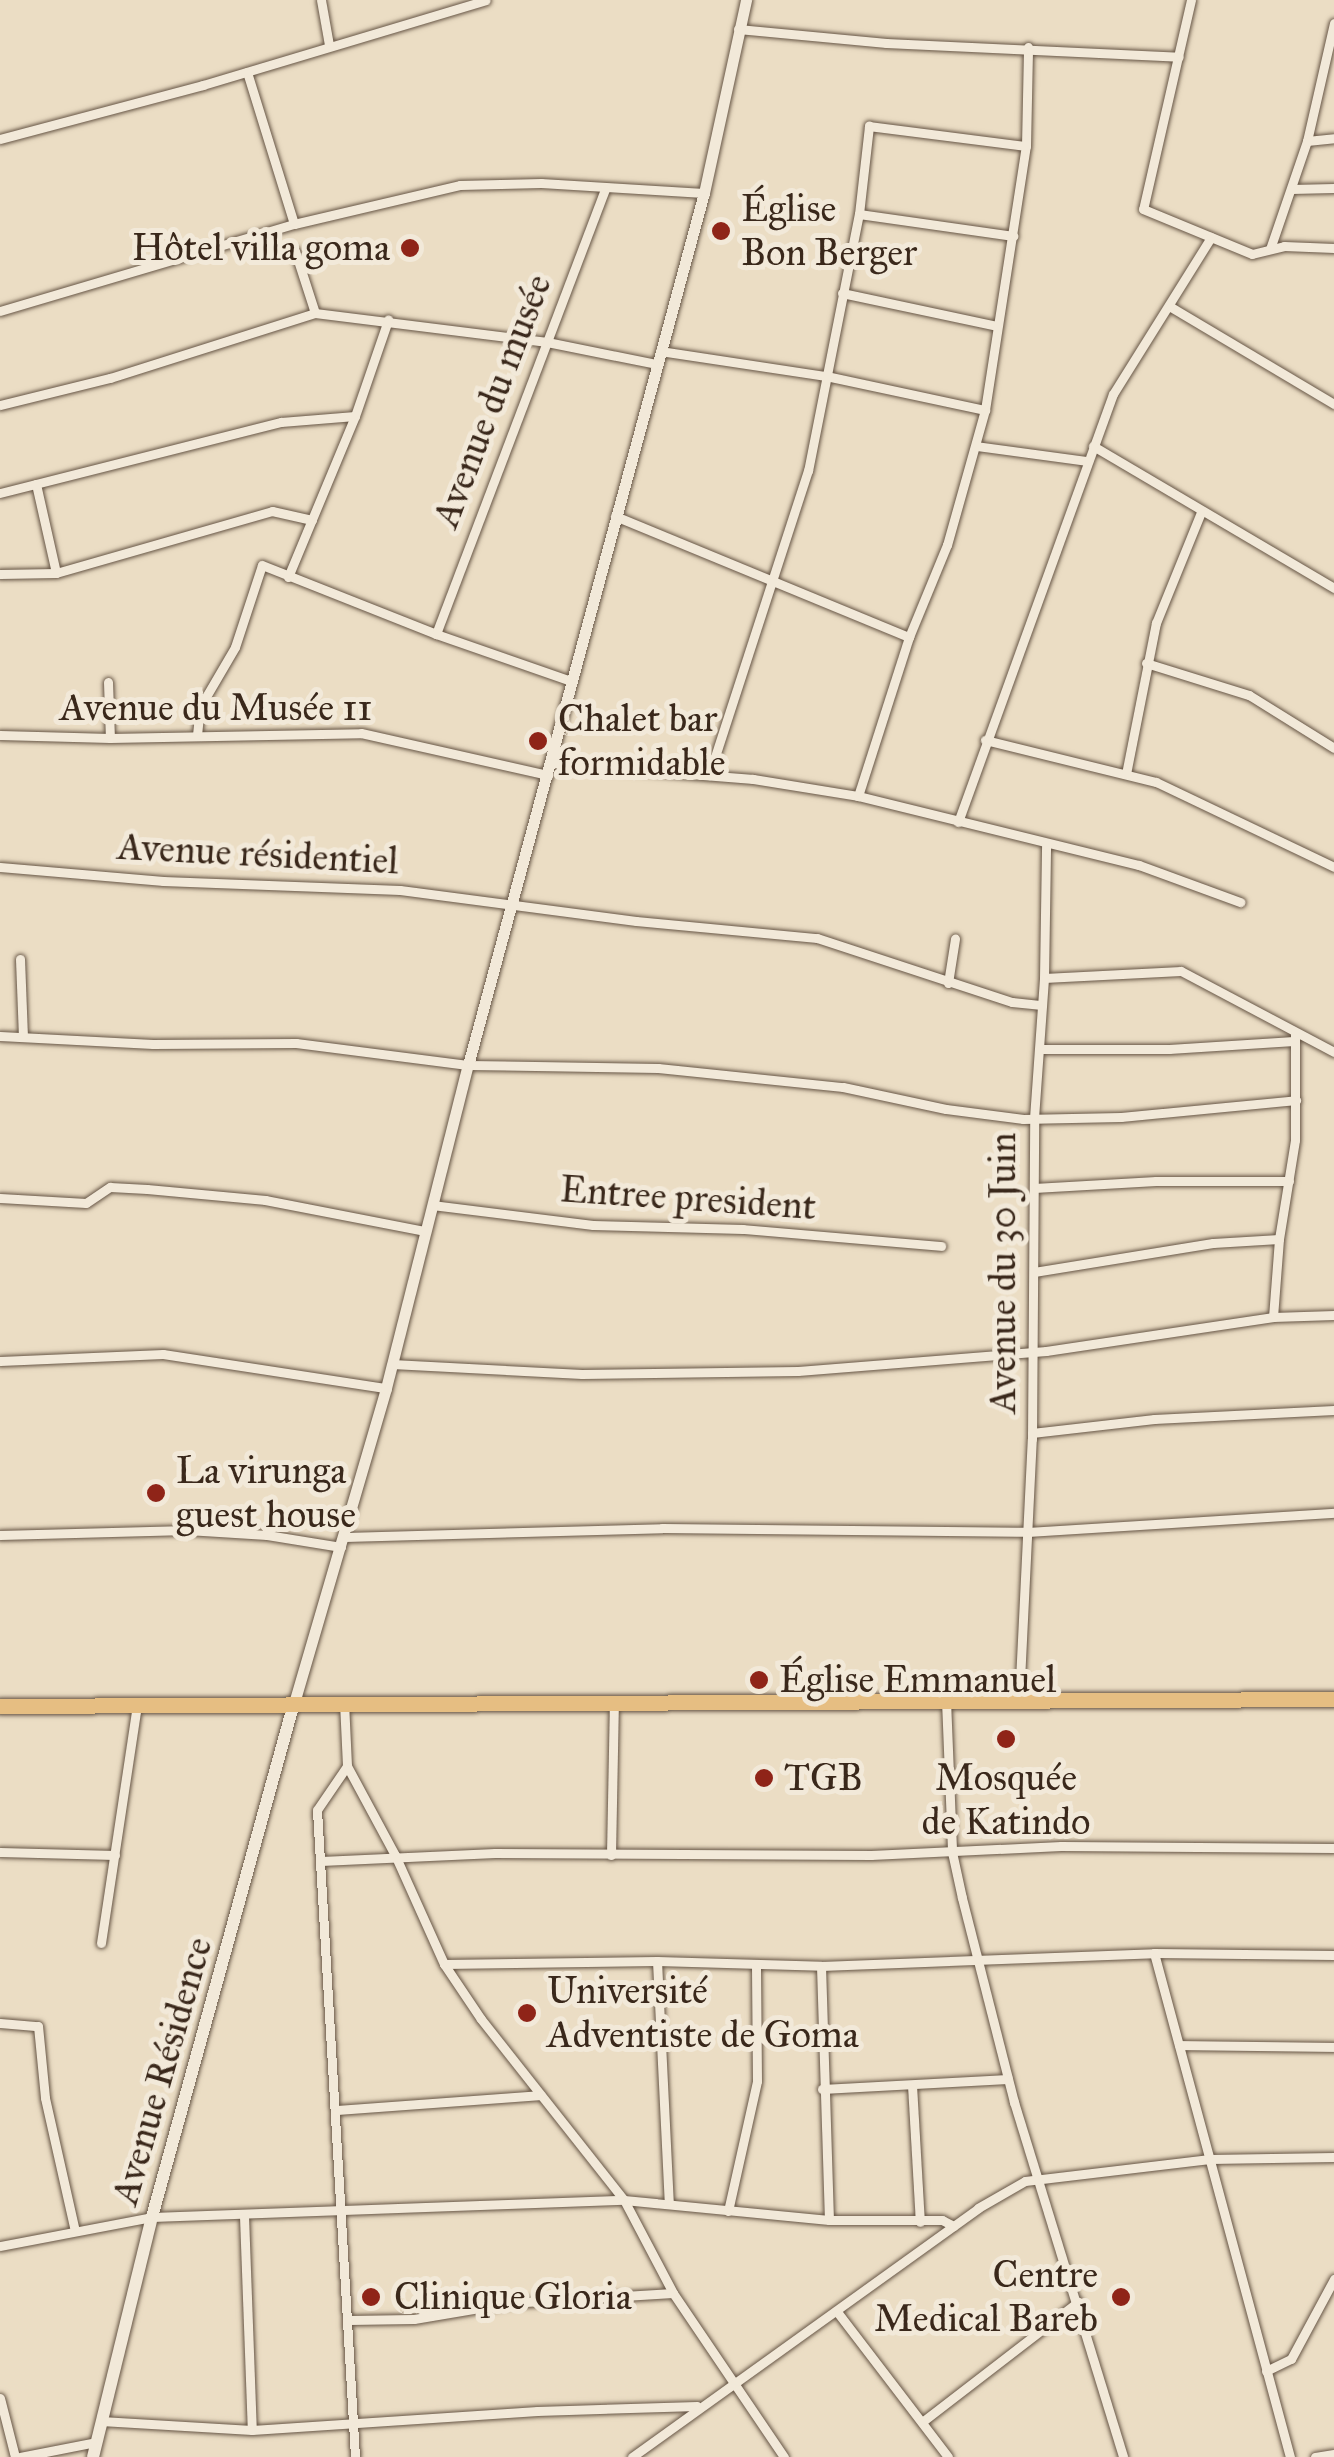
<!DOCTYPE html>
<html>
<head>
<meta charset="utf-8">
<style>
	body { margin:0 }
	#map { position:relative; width:1334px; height:2457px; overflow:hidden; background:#ebddc4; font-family:"IM FELL Great Primer",serif }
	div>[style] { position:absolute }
	.roads { filter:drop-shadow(0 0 2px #665545) drop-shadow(0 0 2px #665545) }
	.minor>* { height:9px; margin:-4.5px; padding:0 4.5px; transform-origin:4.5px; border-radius:4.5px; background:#f2e9d9 }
	.tertiary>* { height:11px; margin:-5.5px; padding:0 5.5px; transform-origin:5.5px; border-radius:5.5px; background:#f2e9d9 }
	.secondary>* { height:12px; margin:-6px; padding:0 6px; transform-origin:6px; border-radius:6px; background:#f2e9d9 }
	.trunk>* { height:15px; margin:-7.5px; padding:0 7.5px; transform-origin:7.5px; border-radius:7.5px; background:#e6be82 }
	.dots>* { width:28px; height:28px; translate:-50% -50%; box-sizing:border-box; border:5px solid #f2e9d9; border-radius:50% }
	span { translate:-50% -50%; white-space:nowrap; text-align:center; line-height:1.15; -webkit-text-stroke:10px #f2e9d9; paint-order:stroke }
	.poi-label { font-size:38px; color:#3a281b }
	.left { translate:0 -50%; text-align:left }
	.right { translate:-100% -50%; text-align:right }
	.street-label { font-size:38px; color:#3a281b }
</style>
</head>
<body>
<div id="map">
	<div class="roads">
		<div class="minor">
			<div style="left:321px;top:0;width:46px;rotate:79.9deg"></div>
			<div style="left:1191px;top:0;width:214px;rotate:102.9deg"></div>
			<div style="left:1143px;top:209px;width:118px;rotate:22.4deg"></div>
			<div style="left:1252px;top:254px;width:33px;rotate:-14deg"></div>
			<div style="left:1284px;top:246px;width:50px;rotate:2.3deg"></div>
			<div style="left:738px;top:29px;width:149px;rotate:5.4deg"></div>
			<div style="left:886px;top:43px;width:293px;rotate:2.7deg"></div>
			<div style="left:247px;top:72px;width:159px;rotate:72.8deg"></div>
			<div style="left:0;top:139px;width:210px;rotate:-14.9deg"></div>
			<div style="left:203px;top:85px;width:295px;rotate:-16.7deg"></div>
			<div style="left:1307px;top:141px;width:27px;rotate:-6deg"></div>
			<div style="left:1291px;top:189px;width:43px;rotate:-1.3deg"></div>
			<div style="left:859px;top:214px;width:156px;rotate:8.1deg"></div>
			<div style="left:1270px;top:249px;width:114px;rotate:-71.1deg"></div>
			<div style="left:1307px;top:141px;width:121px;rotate:-77.1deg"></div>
			<div style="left:295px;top:251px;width:65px;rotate:72.1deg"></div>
			<div style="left:842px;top:293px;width:158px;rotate:12deg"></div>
			<div style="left:1169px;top:306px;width:192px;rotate:30.7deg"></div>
			<div style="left:0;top:311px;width:307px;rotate:-16.5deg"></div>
			<div style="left:294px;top:224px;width:171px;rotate:-13.2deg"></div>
			<div style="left:460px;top:185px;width:81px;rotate:-1.4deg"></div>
			<div style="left:541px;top:183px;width:163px;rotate:3.5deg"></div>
			<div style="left:660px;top:351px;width:168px;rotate:8.6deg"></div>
			<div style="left:826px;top:376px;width:163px;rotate:12.1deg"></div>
			<div style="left:0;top:405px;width:113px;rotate:-13.8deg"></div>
			<div style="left:110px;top:378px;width:215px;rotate:-17.6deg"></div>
			<div style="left:315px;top:313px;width:234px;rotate:7.1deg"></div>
			<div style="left:547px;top:342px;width:111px;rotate:11.4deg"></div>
			<div style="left:976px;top:446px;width:112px;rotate:7.7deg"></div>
			<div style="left:1093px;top:446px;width:280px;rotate:30.5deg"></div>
			<div style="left:36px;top:484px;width:91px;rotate:77.3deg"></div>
			<div style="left:0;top:493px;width:290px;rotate:-14.2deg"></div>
			<div style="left:281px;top:422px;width:74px;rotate:-4.6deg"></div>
			<div style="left:615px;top:516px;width:318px;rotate:22.4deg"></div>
			<div style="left:0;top:574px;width:56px;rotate:-1deg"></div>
			<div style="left:56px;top:573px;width:225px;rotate:-16deg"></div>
			<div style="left:272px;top:511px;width:41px;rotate:12.7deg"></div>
			<div style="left:288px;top:577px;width:174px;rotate:-67.4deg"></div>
			<div style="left:355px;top:416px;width:102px;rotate:-71deg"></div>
			<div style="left:436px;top:634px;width:476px;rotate:-69.2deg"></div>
			<div style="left:1146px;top:663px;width:108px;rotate:17.3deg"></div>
			<div style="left:1249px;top:695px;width:100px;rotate:31.9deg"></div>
			<div style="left:108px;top:682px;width:56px;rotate:88deg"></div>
			<div style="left:0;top:735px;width:110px;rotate:1.6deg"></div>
			<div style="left:110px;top:738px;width:251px;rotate:-1.1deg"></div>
			<div style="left:361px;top:733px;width:192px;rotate:12.7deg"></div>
			<div style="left:197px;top:735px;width:28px;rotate:-84deg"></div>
			<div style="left:200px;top:707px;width:69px;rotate:-59.7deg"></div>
			<div style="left:235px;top:647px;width:86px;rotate:-71.8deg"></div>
			<div style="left:262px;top:565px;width:187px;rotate:21.6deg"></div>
			<div style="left:436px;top:634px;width:143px;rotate:19.2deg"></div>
			<div style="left:985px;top:740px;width:176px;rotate:13.8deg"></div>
			<div style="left:1156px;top:782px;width:197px;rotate:25.5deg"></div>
			<div style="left:551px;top:763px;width:203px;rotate:4.5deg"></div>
			<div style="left:753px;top:779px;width:106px;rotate:9.2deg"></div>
			<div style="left:858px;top:796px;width:289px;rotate:13.8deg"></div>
			<div style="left:1139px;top:865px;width:108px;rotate:20.1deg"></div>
			<div style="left:1126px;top:774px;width:154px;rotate:-78.8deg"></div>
			<div style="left:1156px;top:623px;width:120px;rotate:-67.9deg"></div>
			<div style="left:709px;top:775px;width:320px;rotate:-72deg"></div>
			<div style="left:808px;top:471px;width:262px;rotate:-78.8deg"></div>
			<div style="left:859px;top:214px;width:89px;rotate:-83.5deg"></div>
			<div style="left:869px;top:126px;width:158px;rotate:7.3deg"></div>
			<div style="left:858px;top:796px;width:167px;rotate:-72.2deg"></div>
			<div style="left:909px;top:637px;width:100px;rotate:-67.6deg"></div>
			<div style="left:947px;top:545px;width:140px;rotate:-74.3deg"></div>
			<div style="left:985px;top:410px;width:267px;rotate:-81.2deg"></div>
			<div style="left:1026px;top:146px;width:99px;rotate:-88.8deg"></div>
			<div style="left:958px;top:822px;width:455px;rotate:-70.1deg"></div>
			<div style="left:1113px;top:394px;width:185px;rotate:-58deg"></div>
			<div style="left:0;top:867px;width:164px;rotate:4.9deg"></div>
			<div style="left:163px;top:881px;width:237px;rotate:2.2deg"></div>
			<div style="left:400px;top:890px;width:238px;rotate:7.5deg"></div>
			<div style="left:636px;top:921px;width:182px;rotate:5.4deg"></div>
			<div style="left:817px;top:938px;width:205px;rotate:18.2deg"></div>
			<div style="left:1012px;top:1002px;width:30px;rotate:6deg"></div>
			<div style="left:20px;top:959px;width:77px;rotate:87.8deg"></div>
			<div style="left:1044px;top:978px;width:137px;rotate:-2.9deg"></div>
			<div style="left:1181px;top:971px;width:173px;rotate:27.9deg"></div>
			<div style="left:948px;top:983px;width:45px;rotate:-81deg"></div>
			<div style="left:0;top:1036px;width:153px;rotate:3deg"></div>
			<div style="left:153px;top:1044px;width:143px;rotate:-0.4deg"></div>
			<div style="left:296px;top:1043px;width:173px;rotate:7.3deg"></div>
			<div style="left:468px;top:1065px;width:190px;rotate:0.9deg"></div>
			<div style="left:658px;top:1068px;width:186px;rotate:5.9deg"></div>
			<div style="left:843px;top:1087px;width:105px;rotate:12.1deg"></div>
			<div style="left:946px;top:1109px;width:78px;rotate:7.4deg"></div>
			<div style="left:1023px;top:1119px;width:98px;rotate:-1.2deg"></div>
			<div style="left:1121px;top:1117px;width:176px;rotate:-5.5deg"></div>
			<div style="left:1040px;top:1049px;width:129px"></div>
			<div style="left:1169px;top:1049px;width:125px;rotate:-3.7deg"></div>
			<div style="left:1034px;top:1188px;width:122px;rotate:-3.3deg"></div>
			<div style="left:1156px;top:1181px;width:133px"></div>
			<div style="left:0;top:1198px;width:86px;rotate:3.3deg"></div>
			<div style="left:86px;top:1203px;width:29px;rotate:-34deg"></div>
			<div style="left:110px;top:1187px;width:37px;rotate:3deg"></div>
			<div style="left:147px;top:1189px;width:119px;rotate:5.3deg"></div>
			<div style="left:265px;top:1200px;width:162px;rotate:11deg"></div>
			<div style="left:432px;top:1205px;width:162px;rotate:7.1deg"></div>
			<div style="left:593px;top:1225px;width:150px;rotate:1.5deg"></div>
			<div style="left:743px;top:1229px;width:199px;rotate:4.9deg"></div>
			<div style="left:1034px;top:1272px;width:181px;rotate:-9.2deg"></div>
			<div style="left:1213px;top:1243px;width:66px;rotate:-3.5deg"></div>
			<div style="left:1273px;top:1317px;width:78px;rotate:-85.6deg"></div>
			<div style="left:1279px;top:1239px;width:100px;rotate:-80.8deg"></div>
			<div style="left:1295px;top:1140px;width:107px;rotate:-90deg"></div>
			<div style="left:0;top:1361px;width:163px;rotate:-2.5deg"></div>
			<div style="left:163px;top:1354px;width:226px;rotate:8.7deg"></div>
			<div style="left:392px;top:1364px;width:190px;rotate:3deg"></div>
			<div style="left:582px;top:1374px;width:216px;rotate:-0.8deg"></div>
			<div style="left:798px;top:1371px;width:249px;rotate:-4.6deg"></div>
			<div style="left:1046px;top:1351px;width:230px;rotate:-8.5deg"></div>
			<div style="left:1273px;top:1317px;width:61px;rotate:-1.9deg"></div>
			<div style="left:1032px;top:1433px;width:123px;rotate:-6.5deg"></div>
			<div style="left:1154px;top:1419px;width:180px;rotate:-2.9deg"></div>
			<div style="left:0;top:1535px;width:187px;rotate:-1.5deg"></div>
			<div style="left:187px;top:1530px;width:80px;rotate:3.6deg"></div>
			<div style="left:267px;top:1535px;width:75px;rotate:9.2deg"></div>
			<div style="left:345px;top:1537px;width:317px;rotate:-1.6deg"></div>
			<div style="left:662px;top:1528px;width:366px;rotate:0.6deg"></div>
			<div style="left:1028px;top:1532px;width:307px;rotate:-3.6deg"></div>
			<div style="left:946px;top:1700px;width:152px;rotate:87.7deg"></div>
			<div style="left:952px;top:1852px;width:47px;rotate:77.7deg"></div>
			<div style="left:962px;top:1898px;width:211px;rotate:75.7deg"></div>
			<div style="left:1014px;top:2102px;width:371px;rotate:72.9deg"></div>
			<div style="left:1019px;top:1701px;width:262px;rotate:-87.2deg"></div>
			<div style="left:1032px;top:1439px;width:321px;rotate:-89.6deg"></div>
			<div style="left:1034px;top:1118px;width:140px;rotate:-85.9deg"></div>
			<div style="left:1044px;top:978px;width:134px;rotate:-89.1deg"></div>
			<div style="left:344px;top:1702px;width:64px;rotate:87.3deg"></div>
			<div style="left:347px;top:1766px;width:101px;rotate:61.7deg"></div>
			<div style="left:395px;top:1855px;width:120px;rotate:65.8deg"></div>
			<div style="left:444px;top:1964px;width:66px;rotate:56.1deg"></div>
			<div style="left:481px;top:2019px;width:231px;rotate:51.7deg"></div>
			<div style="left:624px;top:2200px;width:105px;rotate:62.2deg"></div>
			<div style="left:673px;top:2293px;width:198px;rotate:55.9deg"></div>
			<div style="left:347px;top:1766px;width:53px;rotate:124.3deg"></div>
			<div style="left:317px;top:1810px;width:648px;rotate:86.64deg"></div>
			<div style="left:0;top:1852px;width:115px;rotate:1.5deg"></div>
			<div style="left:611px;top:1855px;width:150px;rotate:-88.9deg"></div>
			<div style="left:321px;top:1861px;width:174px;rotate:-2.6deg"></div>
			<div style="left:495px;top:1853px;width:376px;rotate:0.3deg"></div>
			<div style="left:871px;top:1855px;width:190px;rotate:-2.7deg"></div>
			<div style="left:1061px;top:1846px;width:273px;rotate:0.4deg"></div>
			<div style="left:101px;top:1943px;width:241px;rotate:-81.4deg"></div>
			<div style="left:1154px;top:1953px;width:522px;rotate:74.9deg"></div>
			<div style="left:657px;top:1961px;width:242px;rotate:87.2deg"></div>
			<div style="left:444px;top:1964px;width:213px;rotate:-0.8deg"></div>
			<div style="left:657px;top:1961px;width:164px;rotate:1.7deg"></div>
			<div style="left:821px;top:1966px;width:333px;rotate:-2.2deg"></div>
			<div style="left:1154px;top:1953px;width:180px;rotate:0.6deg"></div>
			<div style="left:821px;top:1966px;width:254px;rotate:88.2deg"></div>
			<div style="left:0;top:2023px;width:38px;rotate:5deg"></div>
			<div style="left:38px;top:2026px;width:72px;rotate:84.4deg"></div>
			<div style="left:45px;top:2098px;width:136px;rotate:77.3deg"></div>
			<div style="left:1179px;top:2045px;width:155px;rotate:0.7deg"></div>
			<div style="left:912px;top:2085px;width:137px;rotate:86.7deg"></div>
			<div style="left:822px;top:2089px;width:186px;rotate:-3.1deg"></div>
			<div style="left:338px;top:2110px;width:203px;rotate:-4.2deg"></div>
			<div style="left:728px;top:2211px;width:133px;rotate:-77.4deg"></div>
			<div style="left:757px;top:2081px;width:117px;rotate:-90.5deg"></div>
			<div style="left:244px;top:2216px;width:214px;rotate:87.9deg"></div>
			<div style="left:0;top:2246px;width:155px;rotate:-10.8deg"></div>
			<div style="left:152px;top:2217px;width:472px;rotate:-2.1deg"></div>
			<div style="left:624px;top:2200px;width:206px;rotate:5.6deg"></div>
			<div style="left:829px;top:2220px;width:113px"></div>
			<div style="left:942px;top:2220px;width:13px;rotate:27deg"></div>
			<div style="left:838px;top:2313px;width:181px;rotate:52.6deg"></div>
			<div style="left:349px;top:2320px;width:65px;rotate:-0.9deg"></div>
			<div style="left:414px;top:2319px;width:96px;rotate:-9.6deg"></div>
			<div style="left:509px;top:2303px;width:164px;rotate:-3.5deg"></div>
			<div style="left:1266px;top:2371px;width:28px;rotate:-26deg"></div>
			<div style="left:1291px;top:2359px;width:91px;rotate:-61.7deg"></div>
			<div style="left:0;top:2398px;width:61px;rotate:75.7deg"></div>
			<div style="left:101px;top:2421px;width:151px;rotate:3.4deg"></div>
			<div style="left:252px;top:2430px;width:286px;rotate:-3.8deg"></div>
			<div style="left:537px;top:2411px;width:160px;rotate:-1.8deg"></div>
			<div style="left:922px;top:2422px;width:197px;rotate:-37.6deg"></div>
			<div style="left:20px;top:2457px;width:77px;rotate:-11.2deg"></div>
			<div style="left:632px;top:2457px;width:426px;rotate:-35.7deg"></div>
			<div style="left:978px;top:2208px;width:54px;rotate:-29.9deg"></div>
			<div style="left:1025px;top:2181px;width:186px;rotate:-6.8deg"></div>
			<div style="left:1210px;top:2159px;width:124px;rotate:-0.9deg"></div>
			<div style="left:1315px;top:2457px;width:19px;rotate:-9deg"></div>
		</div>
		<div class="tertiary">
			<div style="left:294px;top:1703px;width:328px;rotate:-73.7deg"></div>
			<div style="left:386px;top:1388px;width:333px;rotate:-75.8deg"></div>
			<div style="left:468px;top:1065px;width:903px;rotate:-74.86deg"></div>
			<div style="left:704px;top:193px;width:198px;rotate:-77.7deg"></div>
		</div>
		<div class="secondary">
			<div style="left:93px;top:2457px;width:247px;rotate:-76.2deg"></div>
			<div style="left:152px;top:2217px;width:533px;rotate:-74.56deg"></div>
		</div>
		<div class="trunk">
			<div style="left:0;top:1706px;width:1334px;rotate:-0.3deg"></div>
		</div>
	</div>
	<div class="dots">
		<div style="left:721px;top:231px;background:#8f2418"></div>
		<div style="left:410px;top:248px;background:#8f2418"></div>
		<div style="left:538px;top:741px;background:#8f2418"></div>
		<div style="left:156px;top:1493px;background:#8f2418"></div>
		<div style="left:759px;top:1680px;background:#8f2418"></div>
		<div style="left:1006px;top:1739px;background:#8f2418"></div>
		<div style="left:764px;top:1778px;background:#8f2418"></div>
		<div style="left:527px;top:2013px;background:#8f2418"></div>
		<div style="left:371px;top:2297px;background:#8f2418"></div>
		<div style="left:1121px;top:2297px;background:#8f2418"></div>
	</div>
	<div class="poi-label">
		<span class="left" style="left:741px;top:231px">Église<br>Bon Berger</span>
		<span class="right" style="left:390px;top:248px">Hôtel villa goma</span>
		<span class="left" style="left:558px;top:741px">Chalet bar<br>formidable</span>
		<span class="left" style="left:176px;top:1493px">La virunga<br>guest house</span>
		<span class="left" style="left:779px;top:1680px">Église Emmanuel</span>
		<span class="left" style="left:784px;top:1778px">TGB</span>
		<span style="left:1006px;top:1800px">Mosquée<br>de Katindo</span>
		<span class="left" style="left:547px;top:2013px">Université<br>Adventiste de Goma</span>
		<span class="right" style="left:1098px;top:2297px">Centre<br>Medical Bareb</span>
		<span class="left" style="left:394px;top:2297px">Clinique Gloria</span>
	</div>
	<div class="street-label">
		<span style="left:492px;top:401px;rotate:-69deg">Avenue du musée</span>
		<span style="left:216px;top:708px">Avenue du Musée 11</span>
		<span style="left:258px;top:854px;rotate:3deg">Avenue résidentiel</span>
		<span style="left:688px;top:1198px;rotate:4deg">Entree president</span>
		<span style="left:1003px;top:1273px;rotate:-90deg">Avenue du 30 Juin</span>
		<span style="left:162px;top:2071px;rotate:-74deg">Avenue Résidence</span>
	</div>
</div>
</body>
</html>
